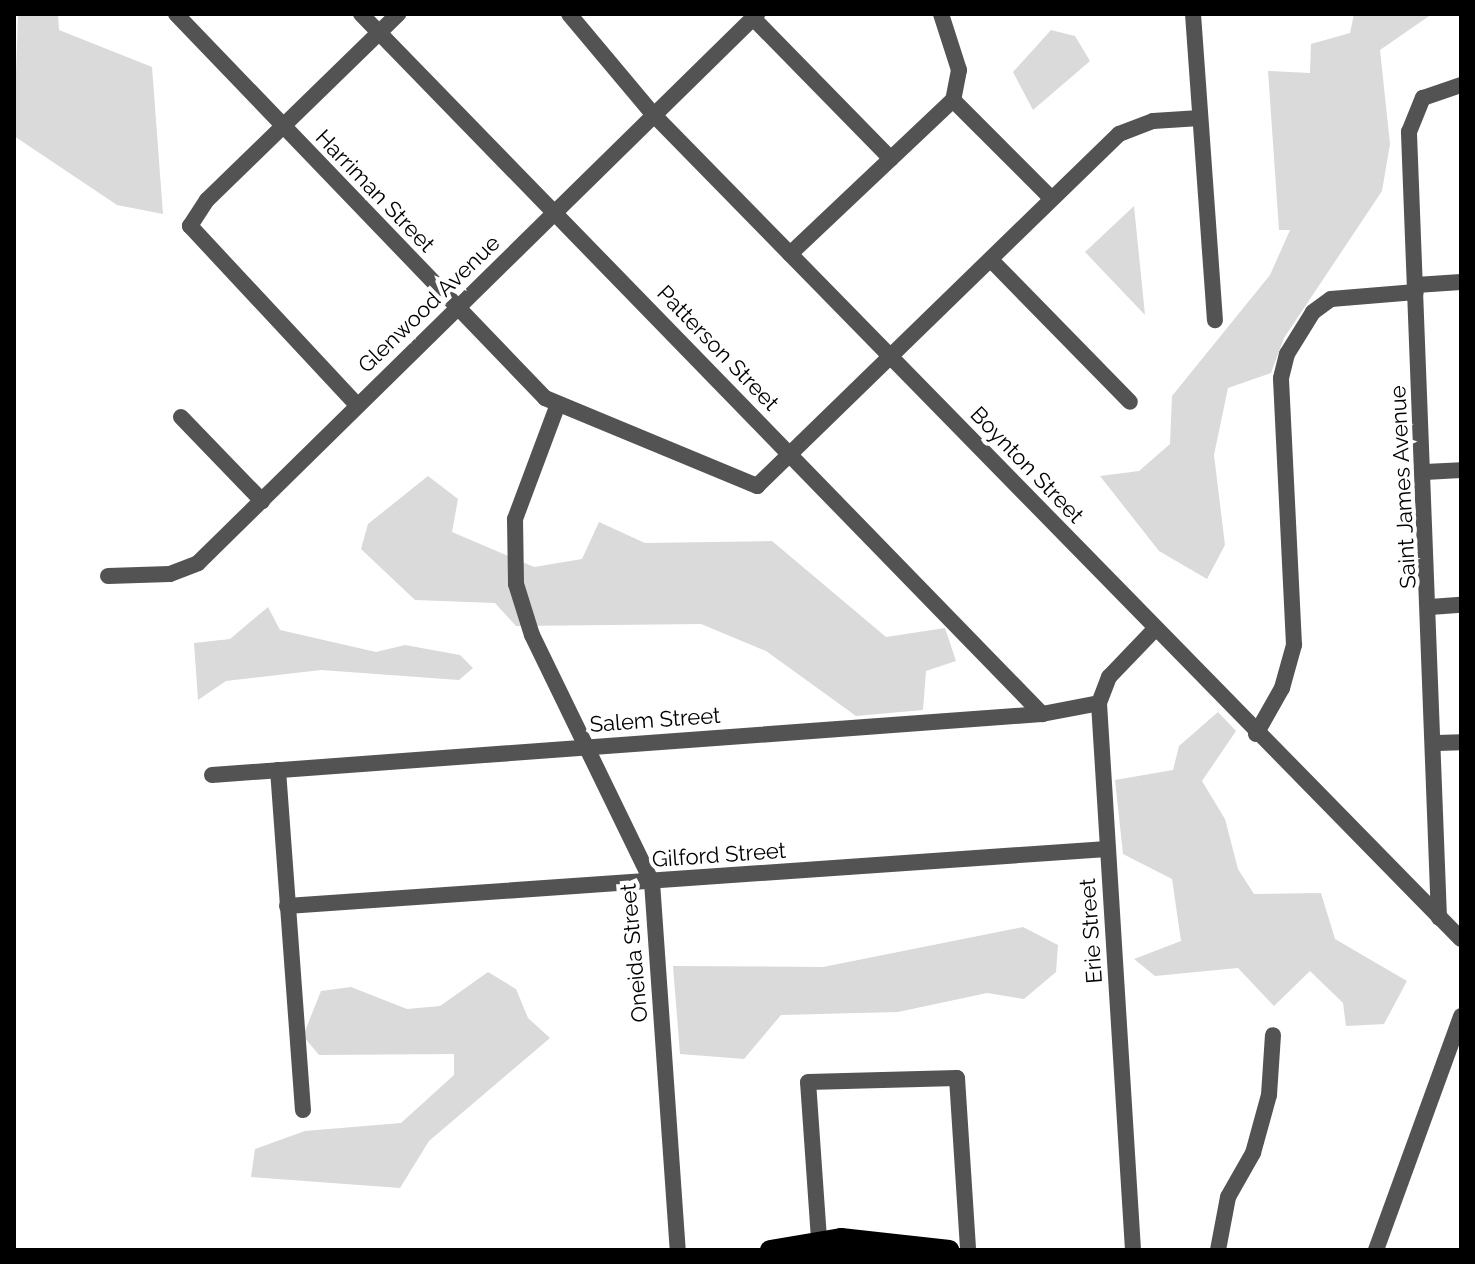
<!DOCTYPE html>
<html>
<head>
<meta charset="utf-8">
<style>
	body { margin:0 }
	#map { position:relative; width:1475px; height:1264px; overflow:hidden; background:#fff; font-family:Raleway,sans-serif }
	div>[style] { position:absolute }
	.green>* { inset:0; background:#dadada }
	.minor>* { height:16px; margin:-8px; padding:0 8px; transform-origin:8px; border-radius:8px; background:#535353 }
	.major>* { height:20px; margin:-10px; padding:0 10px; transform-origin:10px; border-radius:10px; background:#000 }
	span { translate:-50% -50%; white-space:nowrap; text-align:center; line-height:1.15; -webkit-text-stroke:8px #fff; paint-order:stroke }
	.street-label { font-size:22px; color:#000 }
	.frame { position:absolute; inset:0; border:16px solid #000; pointer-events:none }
</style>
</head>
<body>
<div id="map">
	<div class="green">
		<div style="clip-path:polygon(18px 14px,58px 14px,59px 30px,152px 67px,163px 214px,117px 205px,14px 136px)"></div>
		<div style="clip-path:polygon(1354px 14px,1432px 14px,1380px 50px,1390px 144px,1382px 191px,1284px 338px,1271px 373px,1228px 388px,1214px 455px,1225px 545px,1207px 579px,1159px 551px,1100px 476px,1139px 471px,1170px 444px,1172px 396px,1270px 275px,1290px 230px,1279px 230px,1268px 71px,1310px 73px,1311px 44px,1350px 33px)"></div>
		<div style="clip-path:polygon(1051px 30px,1075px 36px,1090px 61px,1033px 110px,1013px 72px)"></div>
		<div style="clip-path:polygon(1134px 206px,1145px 315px,1085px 252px)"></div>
		<div style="clip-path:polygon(428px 476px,458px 499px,452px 532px,534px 567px,582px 559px,599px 522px,645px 543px,772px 541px,886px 637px,945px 628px,956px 661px,926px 671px,923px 710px,856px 716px,766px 651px,701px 624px,516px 626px,495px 603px,415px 600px,361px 549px,368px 524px)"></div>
		<div style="clip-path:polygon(268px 607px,280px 630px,376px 652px,405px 645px,460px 655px,473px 668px,459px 680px,321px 670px,226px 681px,198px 700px,194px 643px,230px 639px)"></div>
		<div style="clip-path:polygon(1218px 712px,1236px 731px,1202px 781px,1225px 819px,1238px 869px,1254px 894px,1321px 893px,1335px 939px,1407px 981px,1384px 1024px,1346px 1026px,1343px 1003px,1310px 971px,1274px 1006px,1238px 968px,1155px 976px,1134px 959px,1181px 941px,1172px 879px,1123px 854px,1115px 780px,1173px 770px,1179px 746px)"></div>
		<div style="clip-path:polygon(1023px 927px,1058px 945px,1056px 972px,1024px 999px,987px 993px,898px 1012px,781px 1015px,744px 1059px,680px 1054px,673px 966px,823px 967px)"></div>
		<div style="clip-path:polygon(488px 972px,516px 989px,528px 1018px,550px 1038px,429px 1141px,400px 1188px,251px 1177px,255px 1149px,305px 1131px,401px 1123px,454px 1075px,454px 1054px,319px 1055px,303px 1036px,321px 991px,351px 987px,407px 1009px,440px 1006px)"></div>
	</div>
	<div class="minor">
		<div style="left:176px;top:14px;width:533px;rotate:46.14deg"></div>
		<div style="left:545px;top:398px;width:230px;rotate:22.5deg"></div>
		<div style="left:757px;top:486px;width:505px;rotate:-44.2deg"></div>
		<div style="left:1119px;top:134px;width:36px;rotate:-21deg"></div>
		<div style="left:1153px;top:121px;width:47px;rotate:-3.7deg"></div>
		<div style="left:361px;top:14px;width:977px;rotate:45.79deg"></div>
		<div style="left:569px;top:14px;width:129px;rotate:50deg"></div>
		<div style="left:652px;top:113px;width:1156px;rotate:45.6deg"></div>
		<div style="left:941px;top:14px;width:59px;rotate:72.2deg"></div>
		<div style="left:959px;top:70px;width:31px;rotate:101deg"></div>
		<div style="left:953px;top:100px;width:139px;rotate:45deg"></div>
		<div style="left:1193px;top:14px;width:307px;rotate:85.9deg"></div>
		<div style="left:753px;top:18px;width:197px;rotate:45.6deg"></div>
		<div style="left:790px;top:254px;width:224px;rotate:-43.4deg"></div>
		<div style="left:992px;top:261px;width:197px;rotate:45.6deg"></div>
		<div style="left:1416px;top:285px;width:45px;rotate:-3.8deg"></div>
		<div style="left:558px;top:404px;width:123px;rotate:110.5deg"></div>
		<div style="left:515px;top:519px;width:65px;rotate:89.1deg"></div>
		<div style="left:516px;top:584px;width:53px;rotate:72.6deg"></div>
		<div style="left:532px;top:635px;width:275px;rotate:64.1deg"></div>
		<div style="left:652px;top:882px;width:369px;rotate:86deg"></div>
		<div style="left:357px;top:405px;width:245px;rotate:-133deg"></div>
		<div style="left:190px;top:226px;width:31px;rotate:-57deg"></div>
		<div style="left:207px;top:200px;width:267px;rotate:-44.2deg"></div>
		<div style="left:181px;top:417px;width:117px;rotate:46deg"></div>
		<div style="left:1425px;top:472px;width:36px;rotate:-3deg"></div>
		<div style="left:108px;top:576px;width:62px;rotate:-1.8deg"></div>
		<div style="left:170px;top:574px;width:30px;rotate:-21deg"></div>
		<div style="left:198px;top:563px;width:784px;rotate:-44.48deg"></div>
		<div style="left:1430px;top:607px;width:31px;rotate:-4deg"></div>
		<div style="left:1256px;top:734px;width:53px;rotate:-60.5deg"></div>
		<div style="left:1282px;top:688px;width:45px;rotate:-74.4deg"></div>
		<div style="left:1294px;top:645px;width:267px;rotate:-92.8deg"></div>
		<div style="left:1281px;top:378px;width:25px;rotate:-76deg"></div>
		<div style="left:1287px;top:354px;width:49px;rotate:-58.2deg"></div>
		<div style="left:1313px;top:312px;width:22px;rotate:-36deg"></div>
		<div style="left:1331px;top:299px;width:85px;rotate:-4.7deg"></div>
		<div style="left:1437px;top:743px;width:24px;rotate:-2deg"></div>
		<div style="left:278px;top:770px;width:341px;rotate:85.8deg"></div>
		<div style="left:212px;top:775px;width:832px;rotate:-4.2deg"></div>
		<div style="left:1042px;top:714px;width:58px;rotate:-10.9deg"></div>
		<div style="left:287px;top:906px;width:822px;rotate:-3.98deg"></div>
		<div style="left:1439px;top:918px;width:787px;rotate:-92.19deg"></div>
		<div style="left:1409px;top:132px;width:37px;rotate:-68deg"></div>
		<div style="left:1423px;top:98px;width:40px;rotate:-18.9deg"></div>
		<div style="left:819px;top:1239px;width:157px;rotate:-94deg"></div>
		<div style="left:808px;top:1082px;width:149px;rotate:-1.5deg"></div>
		<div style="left:957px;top:1078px;width:172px;rotate:86.3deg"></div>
		<div style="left:1133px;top:1250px;width:548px;rotate:-93.56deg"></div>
		<div style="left:1099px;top:703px;width:28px;rotate:-69deg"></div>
		<div style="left:1109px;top:677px;width:66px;rotate:-46.2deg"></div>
		<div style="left:1218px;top:1250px;width:54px;rotate:-79.3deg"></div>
		<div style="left:1228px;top:1197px;width:51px;rotate:-60.4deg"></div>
		<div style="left:1253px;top:1153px;width:60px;rotate:-74.6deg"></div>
		<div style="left:1269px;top:1095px;width:60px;rotate:-86.2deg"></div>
		<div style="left:1376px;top:1250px;width:249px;rotate:-70deg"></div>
	</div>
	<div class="major">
		<div style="left:770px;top:1250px;width:72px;rotate:-9.6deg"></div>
		<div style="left:841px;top:1238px;width:109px;rotate:6.3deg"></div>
	</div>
	<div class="street-label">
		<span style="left:375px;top:191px;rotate:46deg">Harriman Street</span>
		<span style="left:429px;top:304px;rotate:-44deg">Glenwood Avenue</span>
		<span style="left:718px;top:348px;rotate:46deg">Patterson Street</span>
		<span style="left:1027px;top:465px;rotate:46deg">Boynton Street</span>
		<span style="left:1403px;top:487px;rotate:-93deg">Saint James Avenue</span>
		<span style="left:655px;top:720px;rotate:-4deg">Salem Street</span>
		<span style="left:719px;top:855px;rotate:-4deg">Gilford Street</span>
		<span style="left:1091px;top:931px;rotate:-94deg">Erie Street</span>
		<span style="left:634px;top:953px;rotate:-95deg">Oneida Street</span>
	</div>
	<div class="frame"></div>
</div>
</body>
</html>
